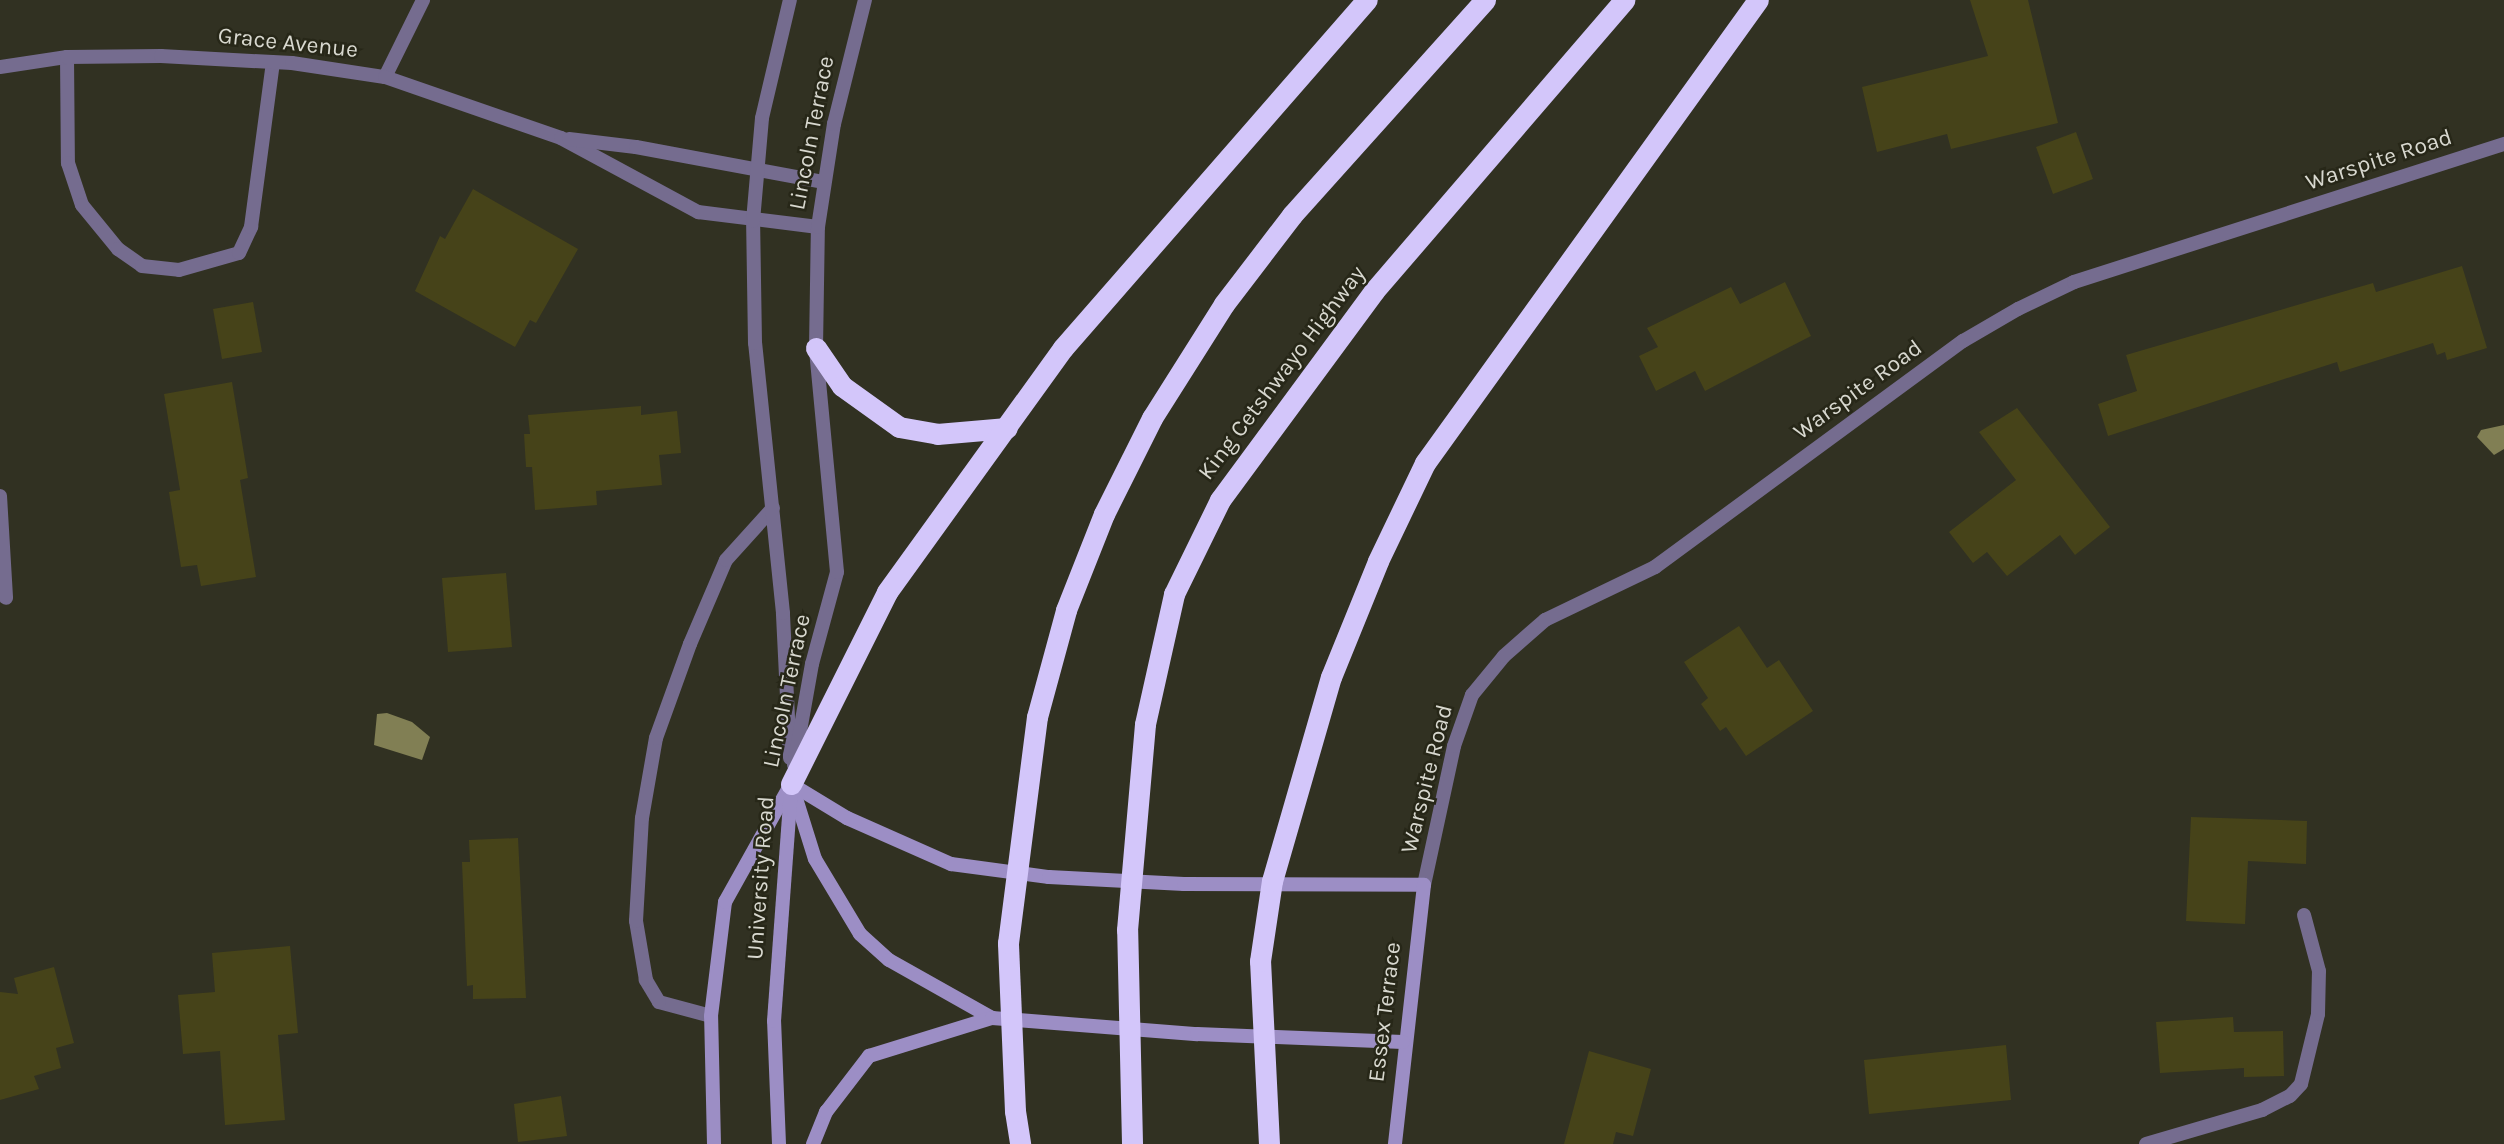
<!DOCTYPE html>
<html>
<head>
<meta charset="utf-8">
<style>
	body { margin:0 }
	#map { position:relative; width:2504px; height:1144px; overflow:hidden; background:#313122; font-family:Karla,sans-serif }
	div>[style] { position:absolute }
	.water>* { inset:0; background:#817f54 }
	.building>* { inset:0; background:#464319 }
	.lane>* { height:14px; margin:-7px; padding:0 7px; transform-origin:7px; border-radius:7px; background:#756c8f }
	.street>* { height:14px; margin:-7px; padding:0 7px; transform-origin:7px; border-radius:7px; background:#756c8f }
	.secondary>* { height:14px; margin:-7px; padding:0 7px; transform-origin:7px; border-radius:7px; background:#9c8ec5 }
	.highway>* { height:21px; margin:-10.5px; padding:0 10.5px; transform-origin:10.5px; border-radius:10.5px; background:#d3c6fa }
	.highway-bridge>* { height:21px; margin:-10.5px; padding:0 10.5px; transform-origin:10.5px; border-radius:10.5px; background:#d3c6fa }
	span { translate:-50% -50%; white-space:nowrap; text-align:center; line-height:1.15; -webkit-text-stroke:5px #272718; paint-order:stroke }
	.street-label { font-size:23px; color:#d8d8cf }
</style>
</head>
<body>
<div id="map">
	<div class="water">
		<div style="clip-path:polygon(2504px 425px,2504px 449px,2494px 455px,2477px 437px,2481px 430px)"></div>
		<div style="clip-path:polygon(387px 713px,412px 722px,430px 737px,422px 760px,374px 745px,377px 714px)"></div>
	</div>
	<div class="building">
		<div style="clip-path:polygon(1970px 0,2028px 0,2058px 123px,1951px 149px,1947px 134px,1877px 152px,1862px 87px,1988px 56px)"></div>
		<div style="clip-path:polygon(2076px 132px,2093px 179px,2053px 194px,2036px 147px)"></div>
		<div style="clip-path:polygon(473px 189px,578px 249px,536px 323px,530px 320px,515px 347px,415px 291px,440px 236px,445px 239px)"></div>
		<div style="clip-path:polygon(2462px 266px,2487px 348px,2447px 360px,2445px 352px,2437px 355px,2433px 343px,2340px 372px,2337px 362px,2108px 436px,2098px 404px,2137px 391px,2126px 355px,2373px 283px,2376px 292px)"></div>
		<div style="clip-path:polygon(1785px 282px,1811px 336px,1705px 391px,1695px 371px,1656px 391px,1639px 356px,1658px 347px,1647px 328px,1731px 287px,1740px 304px)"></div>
		<div style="clip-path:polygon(253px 302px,262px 352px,222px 359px,213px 309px)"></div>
		<div style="clip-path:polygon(232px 382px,248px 478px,240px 480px,256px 577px,201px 586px,197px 565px,181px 567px,169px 492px,180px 490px,164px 394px)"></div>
		<div style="clip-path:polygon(641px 406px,641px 415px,677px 411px,681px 453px,659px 455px,662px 485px,596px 491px,597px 505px,535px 510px,532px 467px,526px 467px,524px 434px,530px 434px,528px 415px)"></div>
		<div style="clip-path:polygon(2017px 408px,2110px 527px,2075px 555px,2060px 535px,2007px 576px,1987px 552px,1973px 563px,1949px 532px,2016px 480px,1979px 432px)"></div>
		<div style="clip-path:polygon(506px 573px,512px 647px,448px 652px,442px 578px)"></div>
		<div style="clip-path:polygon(1739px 626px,1767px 668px,1779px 660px,1813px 711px,1746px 756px,1726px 727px,1720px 731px,1701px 704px,1708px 698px,1684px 662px)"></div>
		<div style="clip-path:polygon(2191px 817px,2307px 821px,2306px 864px,2248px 861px,2245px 924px,2186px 921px)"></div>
		<div style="clip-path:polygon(518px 838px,526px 998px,473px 999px,473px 985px,467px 986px,462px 862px,470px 862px,469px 840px)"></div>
		<div style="clip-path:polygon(290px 946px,298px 1033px,278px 1035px,285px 1120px,225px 1125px,220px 1051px,183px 1054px,178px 995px,215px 992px,212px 953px)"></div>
		<div style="clip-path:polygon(54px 967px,74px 1043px,56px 1048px,61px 1068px,34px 1076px,39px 1089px,0 1100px,0 992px,18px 994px,14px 978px)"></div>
		<div style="clip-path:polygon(2233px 1017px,2234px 1032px,2283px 1031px,2284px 1076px,2244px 1077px,2244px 1068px,2160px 1073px,2156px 1022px)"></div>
		<div style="clip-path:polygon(2006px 1045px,2011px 1100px,1869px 1114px,1864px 1060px)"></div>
		<div style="clip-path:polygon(1589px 1051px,1651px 1069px,1633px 1136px,1616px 1132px,1613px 1144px,1564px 1144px)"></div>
		<div style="clip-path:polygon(561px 1096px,567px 1136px,518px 1142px,514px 1104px)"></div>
	</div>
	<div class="lane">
		<div style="left:67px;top:57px;width:106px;rotate:89.5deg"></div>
		<div style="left:68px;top:163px;width:44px;rotate:71.6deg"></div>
		<div style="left:82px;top:205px;width:57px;rotate:50.7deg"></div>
		<div style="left:118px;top:249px;width:29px;rotate:35deg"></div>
		<div style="left:142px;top:266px;width:37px;rotate:6deg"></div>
		<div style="left:179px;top:270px;width:62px;rotate:-15.8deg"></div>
		<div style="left:239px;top:253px;width:29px;rotate:-65deg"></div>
		<div style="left:251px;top:227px;width:166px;rotate:-82.4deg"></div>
		<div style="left:385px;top:77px;width:86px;rotate:-63.7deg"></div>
		<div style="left:711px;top:1016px;width:54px;rotate:-164.9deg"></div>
		<div style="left:659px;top:1002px;width:26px;rotate:-121deg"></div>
		<div style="left:646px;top:980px;width:60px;rotate:-99.6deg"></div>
		<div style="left:636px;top:921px;width:103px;rotate:-86.7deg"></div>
		<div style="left:642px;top:818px;width:81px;rotate:-80.1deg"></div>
		<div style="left:656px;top:738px;width:100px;rotate:-70.1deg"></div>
		<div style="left:690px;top:644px;width:91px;rotate:-66.8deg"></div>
		<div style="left:726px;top:560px;width:70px;rotate:-47.9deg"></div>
		<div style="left:2146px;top:1144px;width:121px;rotate:-16.3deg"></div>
		<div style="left:2262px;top:1110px;width:31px;rotate:-27deg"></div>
		<div style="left:2290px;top:1096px;width:16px;rotate:-47deg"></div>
		<div style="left:2301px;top:1084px;width:72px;rotate:-76.3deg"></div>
		<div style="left:2318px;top:1014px;width:43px;rotate:-88.7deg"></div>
		<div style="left:2319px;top:971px;width:58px;rotate:-105deg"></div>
	</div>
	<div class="street">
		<div style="left:0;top:67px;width:68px;rotate:-8.5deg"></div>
		<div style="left:67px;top:57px;width:94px;rotate:-0.6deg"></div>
		<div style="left:161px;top:56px;width:131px;rotate:3.1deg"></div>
		<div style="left:292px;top:63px;width:94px;rotate:8.6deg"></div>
		<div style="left:385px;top:77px;width:186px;rotate:19.1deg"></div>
		<div style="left:561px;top:138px;width:156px;rotate:28.4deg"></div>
		<div style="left:698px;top:212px;width:121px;rotate:7.1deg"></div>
		<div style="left:569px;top:139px;width:67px;rotate:6.8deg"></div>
		<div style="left:636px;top:147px;width:190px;rotate:10.6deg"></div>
		<div style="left:0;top:496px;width:102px;rotate:86.6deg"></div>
		<div style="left:790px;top:758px;width:145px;rotate:-92.8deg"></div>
		<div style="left:783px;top:613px;width:271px;rotate:-95.9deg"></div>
		<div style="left:755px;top:343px;width:122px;rotate:-90.9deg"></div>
		<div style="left:753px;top:221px;width:103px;rotate:-85deg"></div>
		<div style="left:762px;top:118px;width:121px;rotate:-76.7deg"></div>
		<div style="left:794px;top:765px;width:103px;rotate:-79.9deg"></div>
		<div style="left:812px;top:664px;width:95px;rotate:-74.8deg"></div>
		<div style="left:837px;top:572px;width:225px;rotate:-95.4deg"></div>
		<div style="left:816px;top:348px;width:121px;rotate:-89.1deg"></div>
		<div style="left:818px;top:227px;width:104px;rotate:-81.2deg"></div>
		<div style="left:834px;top:124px;width:128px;rotate:-76deg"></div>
		<div style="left:1424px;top:885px;width:142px;rotate:-77.8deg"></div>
		<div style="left:1454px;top:746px;width:54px;rotate:-70.6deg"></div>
		<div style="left:1472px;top:695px;width:50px;rotate:-50.6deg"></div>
		<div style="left:1504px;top:656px;width:55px;rotate:-41.3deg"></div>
		<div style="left:1545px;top:620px;width:122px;rotate:-25.7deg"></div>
		<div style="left:1655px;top:567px;width:382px;rotate:-36.3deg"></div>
		<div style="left:1963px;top:341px;width:64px;rotate:-30.2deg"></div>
		<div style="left:2018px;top:309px;width:62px;rotate:-25.7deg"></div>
		<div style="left:2074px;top:282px;width:452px;rotate:-17.8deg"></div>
	</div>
	<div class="secondary">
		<div style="left:791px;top:784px;width:66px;rotate:31.3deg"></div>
		<div style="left:847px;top:818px;width:114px;rotate:23.9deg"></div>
		<div style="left:951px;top:864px;width:99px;rotate:7.6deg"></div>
		<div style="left:1049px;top:877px;width:135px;rotate:3deg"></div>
		<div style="left:1184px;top:884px;width:240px;rotate:0.2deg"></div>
		<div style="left:1424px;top:885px;width:261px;rotate:96.4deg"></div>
		<div style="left:794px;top:792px;width:70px;rotate:72.6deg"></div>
		<div style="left:815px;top:859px;width:87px;rotate:59deg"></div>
		<div style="left:860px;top:934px;width:39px;rotate:42deg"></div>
		<div style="left:889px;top:960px;width:118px;rotate:29.4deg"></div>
		<div style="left:714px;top:1144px;width:128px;rotate:-91.3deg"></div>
		<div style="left:711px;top:1016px;width:115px;rotate:-83deg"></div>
		<div style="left:725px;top:902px;width:135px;rotate:-60.8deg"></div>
		<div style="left:779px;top:1144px;width:123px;rotate:-92.3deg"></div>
		<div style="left:774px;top:1021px;width:234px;rotate:-85.8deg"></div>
		<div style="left:813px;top:1144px;width:35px;rotate:-68deg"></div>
		<div style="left:826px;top:1112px;width:71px;rotate:-52.5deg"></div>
		<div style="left:869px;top:1056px;width:129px;rotate:-17.2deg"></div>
		<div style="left:992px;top:1018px;width:206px;rotate:4.5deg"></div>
		<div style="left:1197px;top:1034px;width:206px;rotate:2.2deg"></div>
	</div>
	<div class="highway">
		<div style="left:816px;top:348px;width:46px;rotate:55.6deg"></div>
		<div style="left:842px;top:386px;width:70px;rotate:35.7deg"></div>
		<div style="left:899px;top:427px;width:39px;rotate:10deg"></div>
		<div style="left:937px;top:434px;width:70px;rotate:-4.9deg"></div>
		<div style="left:1037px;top:717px;width:111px;rotate:-74.8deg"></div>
		<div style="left:1066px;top:610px;width:103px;rotate:-68.4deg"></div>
		<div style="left:1104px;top:514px;width:107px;rotate:-63.4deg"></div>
		<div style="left:1152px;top:418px;width:135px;rotate:-57.7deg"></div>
		<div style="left:1224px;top:304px;width:112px;rotate:-52.6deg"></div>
		<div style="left:1292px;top:215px;width:289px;rotate:-48.1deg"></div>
		<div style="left:1145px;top:724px;width:133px;rotate:-77.4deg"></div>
		<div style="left:1174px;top:594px;width:105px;rotate:-63.9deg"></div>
		<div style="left:1220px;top:500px;width:260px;rotate:-53.6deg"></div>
		<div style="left:1374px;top:291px;width:384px;rotate:-49.3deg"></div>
		<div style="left:791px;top:784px;width:215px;rotate:-63.4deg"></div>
		<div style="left:887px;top:592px;width:301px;rotate:-54.2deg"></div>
		<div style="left:1063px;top:348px;width:462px;rotate:-48.9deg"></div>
		<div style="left:1015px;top:1111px;width:33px;rotate:81deg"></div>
		<div style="left:1269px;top:1144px;width:183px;rotate:-92.8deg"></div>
		<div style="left:1260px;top:961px;width:81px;rotate:-81.5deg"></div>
		<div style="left:1272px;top:881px;width:212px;rotate:-73.9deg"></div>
		<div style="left:1331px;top:677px;width:125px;rotate:-67.9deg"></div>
		<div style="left:1378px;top:561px;width:109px;rotate:-64.4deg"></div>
		<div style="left:1425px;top:463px;width:570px;rotate:-54.28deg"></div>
	</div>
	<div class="highway-bridge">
		<div style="left:1015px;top:1111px;width:168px;rotate:-92.4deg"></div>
		<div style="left:1008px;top:943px;width:228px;rotate:-82.7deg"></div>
		<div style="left:1132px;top:1143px;width:213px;rotate:-91.3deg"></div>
		<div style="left:1127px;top:930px;width:207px;rotate:-85deg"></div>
	</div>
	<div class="street-label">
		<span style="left:288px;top:43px;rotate:6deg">Grace Avenue</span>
		<span style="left:812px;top:133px;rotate:-79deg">Lincoln Terrace</span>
		<span style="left:2379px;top:160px;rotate:-18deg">Warspite Road</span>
		<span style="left:1282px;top:373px;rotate:-53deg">King Cetshwayo Highway</span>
		<span style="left:1858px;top:390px;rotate:-36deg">Warspite Road</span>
		<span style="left:787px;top:691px;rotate:-78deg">Lincoln Terrace</span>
		<span style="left:1427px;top:779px;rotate:-76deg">Warspite Road</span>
		<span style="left:761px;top:878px;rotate:-86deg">University Road</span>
		<span style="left:1385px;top:1012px;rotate:-83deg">Essex Terrace</span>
	</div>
</div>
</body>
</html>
